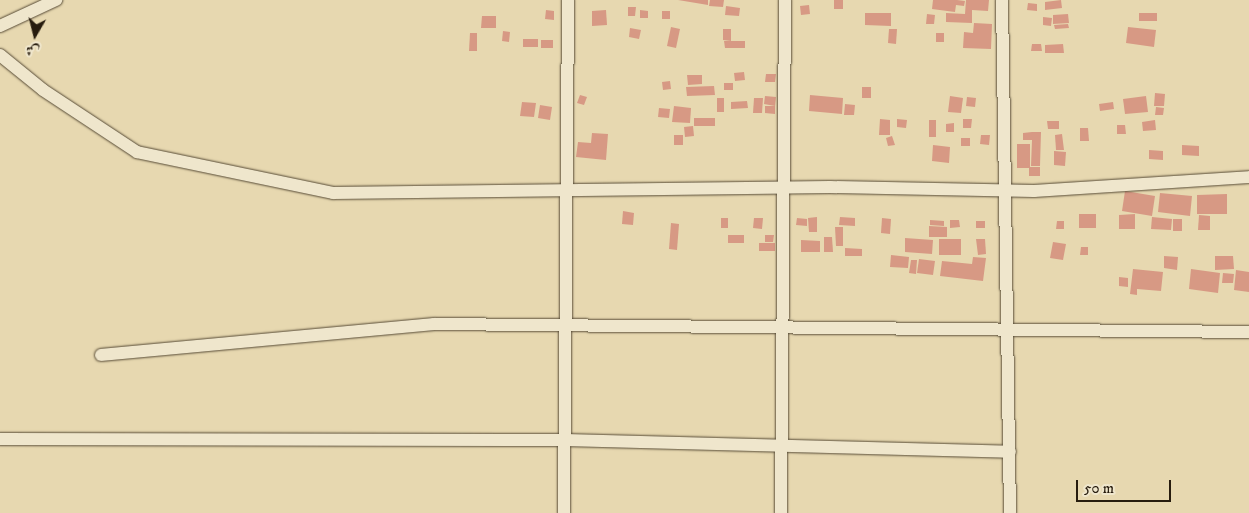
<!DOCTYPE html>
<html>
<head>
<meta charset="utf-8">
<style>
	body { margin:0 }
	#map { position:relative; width:1249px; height:513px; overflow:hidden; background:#e7d8b0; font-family:"IM FELL DW Pica",Amiri,serif }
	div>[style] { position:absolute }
	.building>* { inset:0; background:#d79984 }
	.roads { filter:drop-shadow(0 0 1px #574b36) drop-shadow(0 0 1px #574b36) }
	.minor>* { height:12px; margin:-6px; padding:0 6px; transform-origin:6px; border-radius:6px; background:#efe6cc }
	span { translate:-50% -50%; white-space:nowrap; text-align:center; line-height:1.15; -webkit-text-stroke:5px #efe6cc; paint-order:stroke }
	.north { position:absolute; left:10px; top:10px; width:50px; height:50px; -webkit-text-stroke:4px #efe6cc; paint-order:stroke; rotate:188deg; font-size:14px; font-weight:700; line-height:20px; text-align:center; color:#271c0e }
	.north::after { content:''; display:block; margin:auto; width:18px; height:22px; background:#271c0e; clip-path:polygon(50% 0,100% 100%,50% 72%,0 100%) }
	.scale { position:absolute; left:1076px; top:480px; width:95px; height:22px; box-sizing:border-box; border:2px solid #271c0e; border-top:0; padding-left:6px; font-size:15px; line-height:18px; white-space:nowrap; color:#271c0e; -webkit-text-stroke:4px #efe6cc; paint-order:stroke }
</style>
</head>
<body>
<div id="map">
	<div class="building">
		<div style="clip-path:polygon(678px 0,708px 0,708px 5px)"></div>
		<div style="clip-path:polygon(710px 0,724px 0,723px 7px,709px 6px)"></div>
		<div style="clip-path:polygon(834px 0,843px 0,843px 9px,834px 9px)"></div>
		<div style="clip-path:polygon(933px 0,957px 0,965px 1px,964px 6px,956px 5px,955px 12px,932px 9px)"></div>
		<div style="clip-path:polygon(966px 0,989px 0,988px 11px,972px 10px,972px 23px,946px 22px,946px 13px,965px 14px)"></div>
		<div style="clip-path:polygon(1061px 0,1062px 8px,1045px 10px,1045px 2px)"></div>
		<div style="clip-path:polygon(1028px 3px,1037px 4px,1037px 11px,1027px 10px)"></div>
		<div style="clip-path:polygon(809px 5px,810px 14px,801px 15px,800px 6px)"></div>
		<div style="clip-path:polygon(726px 6px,740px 8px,739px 16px,725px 15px)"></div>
		<div style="clip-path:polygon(628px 7px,636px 7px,635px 16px,628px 16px)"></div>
		<div style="clip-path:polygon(546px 10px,554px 11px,554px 20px,545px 19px)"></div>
		<div style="clip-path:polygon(606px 10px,607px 25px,592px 26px,592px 11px)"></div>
		<div style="clip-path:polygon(640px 10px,648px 11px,648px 18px,640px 18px)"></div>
		<div style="clip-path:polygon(662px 11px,670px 11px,670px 19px,662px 19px)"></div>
		<div style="clip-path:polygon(865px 13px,891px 13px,891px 26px,865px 25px)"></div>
		<div style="clip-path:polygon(1139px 13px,1157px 13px,1157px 21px,1139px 21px)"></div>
		<div style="clip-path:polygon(927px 14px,935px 15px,934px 24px,926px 24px)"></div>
		<div style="clip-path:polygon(1068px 14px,1069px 23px,1053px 24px,1053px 15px)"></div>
		<div style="clip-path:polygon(482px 16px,496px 16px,496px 28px,481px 28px)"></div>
		<div style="clip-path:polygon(1043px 17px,1052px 18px,1051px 26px,1043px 25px)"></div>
		<div style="clip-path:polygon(974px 23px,992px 24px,991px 49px,963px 48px,964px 32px,973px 33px)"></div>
		<div style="clip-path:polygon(1068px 24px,1069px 28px,1055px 29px,1054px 25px)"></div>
		<div style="clip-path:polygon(671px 27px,680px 29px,676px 48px,667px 46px)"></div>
		<div style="clip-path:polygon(1128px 27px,1156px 30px,1154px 47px,1126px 43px)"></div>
		<div style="clip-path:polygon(630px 28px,641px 30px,639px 39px,629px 37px)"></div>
		<div style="clip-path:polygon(723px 29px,731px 29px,731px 41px,723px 40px)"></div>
		<div style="clip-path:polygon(889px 29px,897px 29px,896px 44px,888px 43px)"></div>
		<div style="clip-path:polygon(503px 31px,510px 32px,509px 42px,502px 41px)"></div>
		<div style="clip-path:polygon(470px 33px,477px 33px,477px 51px,469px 51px)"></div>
		<div style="clip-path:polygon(936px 33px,944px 33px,944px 42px,936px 42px)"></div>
		<div style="clip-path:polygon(523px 39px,538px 39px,538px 47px,523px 47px)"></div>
		<div style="clip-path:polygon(541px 40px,553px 40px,553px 48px,541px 48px)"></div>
		<div style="clip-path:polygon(724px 41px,745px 41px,745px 48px,725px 48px)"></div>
		<div style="clip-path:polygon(1032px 44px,1041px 44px,1042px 51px,1031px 51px)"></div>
		<div style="clip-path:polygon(1063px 44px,1064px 53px,1045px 53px,1045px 45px)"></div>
		<div style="clip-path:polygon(744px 72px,745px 80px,735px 81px,734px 73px)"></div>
		<div style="clip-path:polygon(766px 74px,776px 74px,775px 82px,765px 82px)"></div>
		<div style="clip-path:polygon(687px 75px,702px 75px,702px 84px,688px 85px)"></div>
		<div style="clip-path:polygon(670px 81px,671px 89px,663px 90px,662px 82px)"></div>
		<div style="clip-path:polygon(724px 83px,733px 83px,733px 90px,724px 90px)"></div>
		<div style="clip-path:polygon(714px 86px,715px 95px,687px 96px,686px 87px)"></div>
		<div style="clip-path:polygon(862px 87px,871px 87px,871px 98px,862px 98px)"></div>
		<div style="clip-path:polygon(1155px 93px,1165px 94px,1164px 106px,1154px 106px)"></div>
		<div style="clip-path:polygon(580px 95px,587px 97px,584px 105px,577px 103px)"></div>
		<div style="clip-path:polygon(810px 95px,843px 98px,842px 114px,809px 111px)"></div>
		<div style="clip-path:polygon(765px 96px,776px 97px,775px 106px,764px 104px)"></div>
		<div style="clip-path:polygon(950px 96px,963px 98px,961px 113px,948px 112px)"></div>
		<div style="clip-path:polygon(1146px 96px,1148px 112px,1125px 114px,1123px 99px)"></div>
		<div style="clip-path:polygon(967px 97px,976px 98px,975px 107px,966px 106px)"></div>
		<div style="clip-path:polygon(717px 98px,724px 98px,724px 112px,717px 112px)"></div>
		<div style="clip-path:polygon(754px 98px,763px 98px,762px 113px,753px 113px)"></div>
		<div style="clip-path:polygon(747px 101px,748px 108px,731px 109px,731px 102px)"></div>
		<div style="clip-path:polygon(522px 102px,536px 103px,534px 117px,520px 116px)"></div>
		<div style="clip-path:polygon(1113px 102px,1114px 109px,1100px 111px,1099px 104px)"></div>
		<div style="clip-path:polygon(845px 104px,855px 105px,854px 115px,844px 115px)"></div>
		<div style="clip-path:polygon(540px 105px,552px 107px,550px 120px,538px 118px)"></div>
		<div style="clip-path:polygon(674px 106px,691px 108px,690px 123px,672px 122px)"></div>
		<div style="clip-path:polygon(765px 106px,775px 106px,775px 114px,765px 113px)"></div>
		<div style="clip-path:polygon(1156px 107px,1164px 108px,1163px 115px,1155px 115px)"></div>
		<div style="clip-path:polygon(659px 108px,670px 109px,669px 118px,658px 117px)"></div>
		<div style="clip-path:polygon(694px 118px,715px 118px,715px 126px,694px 126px)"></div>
		<div style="clip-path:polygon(880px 119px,890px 120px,890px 135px,879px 135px)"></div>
		<div style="clip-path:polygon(897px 119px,907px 120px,906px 128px,897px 127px)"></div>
		<div style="clip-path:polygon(963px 119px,972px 119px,971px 128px,963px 128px)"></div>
		<div style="clip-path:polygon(929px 120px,936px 120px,936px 137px,929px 137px)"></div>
		<div style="clip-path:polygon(1155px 120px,1156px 130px,1143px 131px,1142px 122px)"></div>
		<div style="clip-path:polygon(1047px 121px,1059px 121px,1059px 129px,1048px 129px)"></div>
		<div style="clip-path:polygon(954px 123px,954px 132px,946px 132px,946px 124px)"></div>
		<div style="clip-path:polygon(1117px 125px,1125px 125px,1126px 134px,1117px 134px)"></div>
		<div style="clip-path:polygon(693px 126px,694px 136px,685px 137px,684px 127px)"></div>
		<div style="clip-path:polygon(1080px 128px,1088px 128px,1089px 141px,1080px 141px)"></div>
		<div style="clip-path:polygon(1032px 132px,1041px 132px,1040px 166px,1031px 166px,1032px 140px,1023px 140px,1023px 133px)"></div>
		<div style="clip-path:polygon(592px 133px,608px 134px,606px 160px,576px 157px,578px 142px,591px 143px)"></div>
		<div style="clip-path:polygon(1062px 134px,1064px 150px,1056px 150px,1055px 135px)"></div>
		<div style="clip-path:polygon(674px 135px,683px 135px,683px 145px,674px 145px)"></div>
		<div style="clip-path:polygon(981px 135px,990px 135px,989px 145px,980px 144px)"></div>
		<div style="clip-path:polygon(892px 136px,895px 145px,888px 146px,886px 138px)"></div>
		<div style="clip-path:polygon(961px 138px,970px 138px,970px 146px,961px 146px)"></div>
		<div style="clip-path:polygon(1017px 144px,1030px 144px,1030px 167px,1040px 167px,1040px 176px,1029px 176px,1029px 168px,1017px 168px)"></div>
		<div style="clip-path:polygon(933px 145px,950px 147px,949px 163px,932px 161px)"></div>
		<div style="clip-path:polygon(1182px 145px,1199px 146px,1199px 156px,1182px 155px)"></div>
		<div style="clip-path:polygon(1149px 150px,1163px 151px,1163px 160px,1149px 159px)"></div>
		<div style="clip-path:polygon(1054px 151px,1066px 152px,1065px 166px,1054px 165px)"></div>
		<div style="clip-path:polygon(1125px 191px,1155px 196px,1152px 216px,1122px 211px)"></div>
		<div style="clip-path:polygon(1160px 193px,1192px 196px,1190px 216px,1158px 212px)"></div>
		<div style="clip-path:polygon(1227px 194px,1227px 214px,1197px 214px,1197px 195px)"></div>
		<div style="clip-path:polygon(623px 211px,634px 213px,633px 225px,622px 224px)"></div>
		<div style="clip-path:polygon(1079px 214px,1096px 214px,1096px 228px,1079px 228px)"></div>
		<div style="clip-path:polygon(1135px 214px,1135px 229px,1119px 229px,1119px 215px)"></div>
		<div style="clip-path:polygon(1199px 215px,1210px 216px,1210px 230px,1198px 230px)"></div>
		<div style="clip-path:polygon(817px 217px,817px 232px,809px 232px,808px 218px)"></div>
		<div style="clip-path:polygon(840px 217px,855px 218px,855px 226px,839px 225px)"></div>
		<div style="clip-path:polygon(1152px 217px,1172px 219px,1171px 230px,1151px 229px)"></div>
		<div style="clip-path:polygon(721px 218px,728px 218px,728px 228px,721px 228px)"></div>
		<div style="clip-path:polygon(754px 218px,763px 218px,762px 229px,753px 228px)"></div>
		<div style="clip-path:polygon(797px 218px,807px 219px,807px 226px,796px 225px)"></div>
		<div style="clip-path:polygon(882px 218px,891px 219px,890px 234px,881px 233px)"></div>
		<div style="clip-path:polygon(1173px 219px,1182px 219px,1182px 231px,1173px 231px)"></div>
		<div style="clip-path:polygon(930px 220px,944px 221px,944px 226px,930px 225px)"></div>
		<div style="clip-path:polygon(950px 220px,959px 220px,960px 227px,950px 228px)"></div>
		<div style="clip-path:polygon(976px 221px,985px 221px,985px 228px,976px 228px)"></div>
		<div style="clip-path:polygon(1057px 221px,1064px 221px,1064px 229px,1056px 229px)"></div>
		<div style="clip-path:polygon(671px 223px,679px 224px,677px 250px,669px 249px)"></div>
		<div style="clip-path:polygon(929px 226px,947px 227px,947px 237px,929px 237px)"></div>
		<div style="clip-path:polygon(835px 227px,843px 227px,843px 246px,836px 246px)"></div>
		<div style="clip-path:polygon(728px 235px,744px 235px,744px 243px,728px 243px)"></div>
		<div style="clip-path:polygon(765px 235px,774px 235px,773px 242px,765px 242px)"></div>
		<div style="clip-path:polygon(824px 237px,832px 237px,833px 252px,824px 252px)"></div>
		<div style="clip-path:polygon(905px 238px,933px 240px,932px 254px,905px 252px)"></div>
		<div style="clip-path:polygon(939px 239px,961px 239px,961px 255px,939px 255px)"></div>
		<div style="clip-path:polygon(976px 239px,985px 239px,986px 254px,978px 255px)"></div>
		<div style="clip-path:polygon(801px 240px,820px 241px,820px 252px,801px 252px)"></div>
		<div style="clip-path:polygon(1053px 242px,1066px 244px,1063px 260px,1050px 258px)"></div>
		<div style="clip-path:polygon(759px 243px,775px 243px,775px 251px,759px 251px)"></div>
		<div style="clip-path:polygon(1081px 247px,1088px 247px,1088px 255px,1080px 255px)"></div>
		<div style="clip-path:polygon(845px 248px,862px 249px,862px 256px,845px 256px)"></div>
		<div style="clip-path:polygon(891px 255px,909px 257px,908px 268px,890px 267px)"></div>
		<div style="clip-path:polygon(1164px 256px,1178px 257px,1177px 270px,1164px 268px)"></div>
		<div style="clip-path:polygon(1215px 256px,1233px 256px,1234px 269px,1215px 270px)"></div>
		<div style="clip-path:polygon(973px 257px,986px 258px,983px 281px,940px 276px,942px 261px,972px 264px)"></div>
		<div style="clip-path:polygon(919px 259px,935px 261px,933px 275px,917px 273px)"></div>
		<div style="clip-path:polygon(911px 260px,917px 260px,916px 274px,909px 273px)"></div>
		<div style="clip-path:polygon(1133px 269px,1163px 272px,1161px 291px,1137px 289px,1137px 295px,1130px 294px)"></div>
		<div style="clip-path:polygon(1191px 269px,1220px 273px,1218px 293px,1189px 289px)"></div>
		<div style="clip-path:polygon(1236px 270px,1249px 272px,1249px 292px,1234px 290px)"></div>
		<div style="clip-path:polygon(1223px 273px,1234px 274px,1233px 283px,1222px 283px)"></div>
		<div style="clip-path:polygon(1119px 277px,1128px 278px,1128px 287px,1119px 286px)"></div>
	</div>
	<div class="roads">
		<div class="minor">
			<div style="left:1002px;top:0;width:513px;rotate:89.11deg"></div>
			<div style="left:0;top:26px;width:62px;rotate:-24.9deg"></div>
			<div style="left:0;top:55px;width:55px;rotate:39.1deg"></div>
			<div style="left:43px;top:90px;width:113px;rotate:33.4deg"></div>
			<div style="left:137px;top:152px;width:200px;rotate:11.8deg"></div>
			<div style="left:333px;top:193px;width:497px;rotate:-0.7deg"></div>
			<div style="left:830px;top:187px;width:204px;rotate:1.1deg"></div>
			<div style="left:1034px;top:191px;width:215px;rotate:-3.7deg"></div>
			<div style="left:101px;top:355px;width:334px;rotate:-5.3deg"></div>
			<div style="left:434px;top:324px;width:815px;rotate:0.56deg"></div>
			<div style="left:0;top:439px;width:565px;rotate:0.1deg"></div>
			<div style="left:565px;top:440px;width:445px;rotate:1.5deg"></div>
			<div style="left:564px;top:513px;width:513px;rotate:-89.55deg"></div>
			<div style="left:781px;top:513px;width:513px;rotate:-89.55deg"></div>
		</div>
	</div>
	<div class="north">ش</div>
	<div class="scale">50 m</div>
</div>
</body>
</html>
